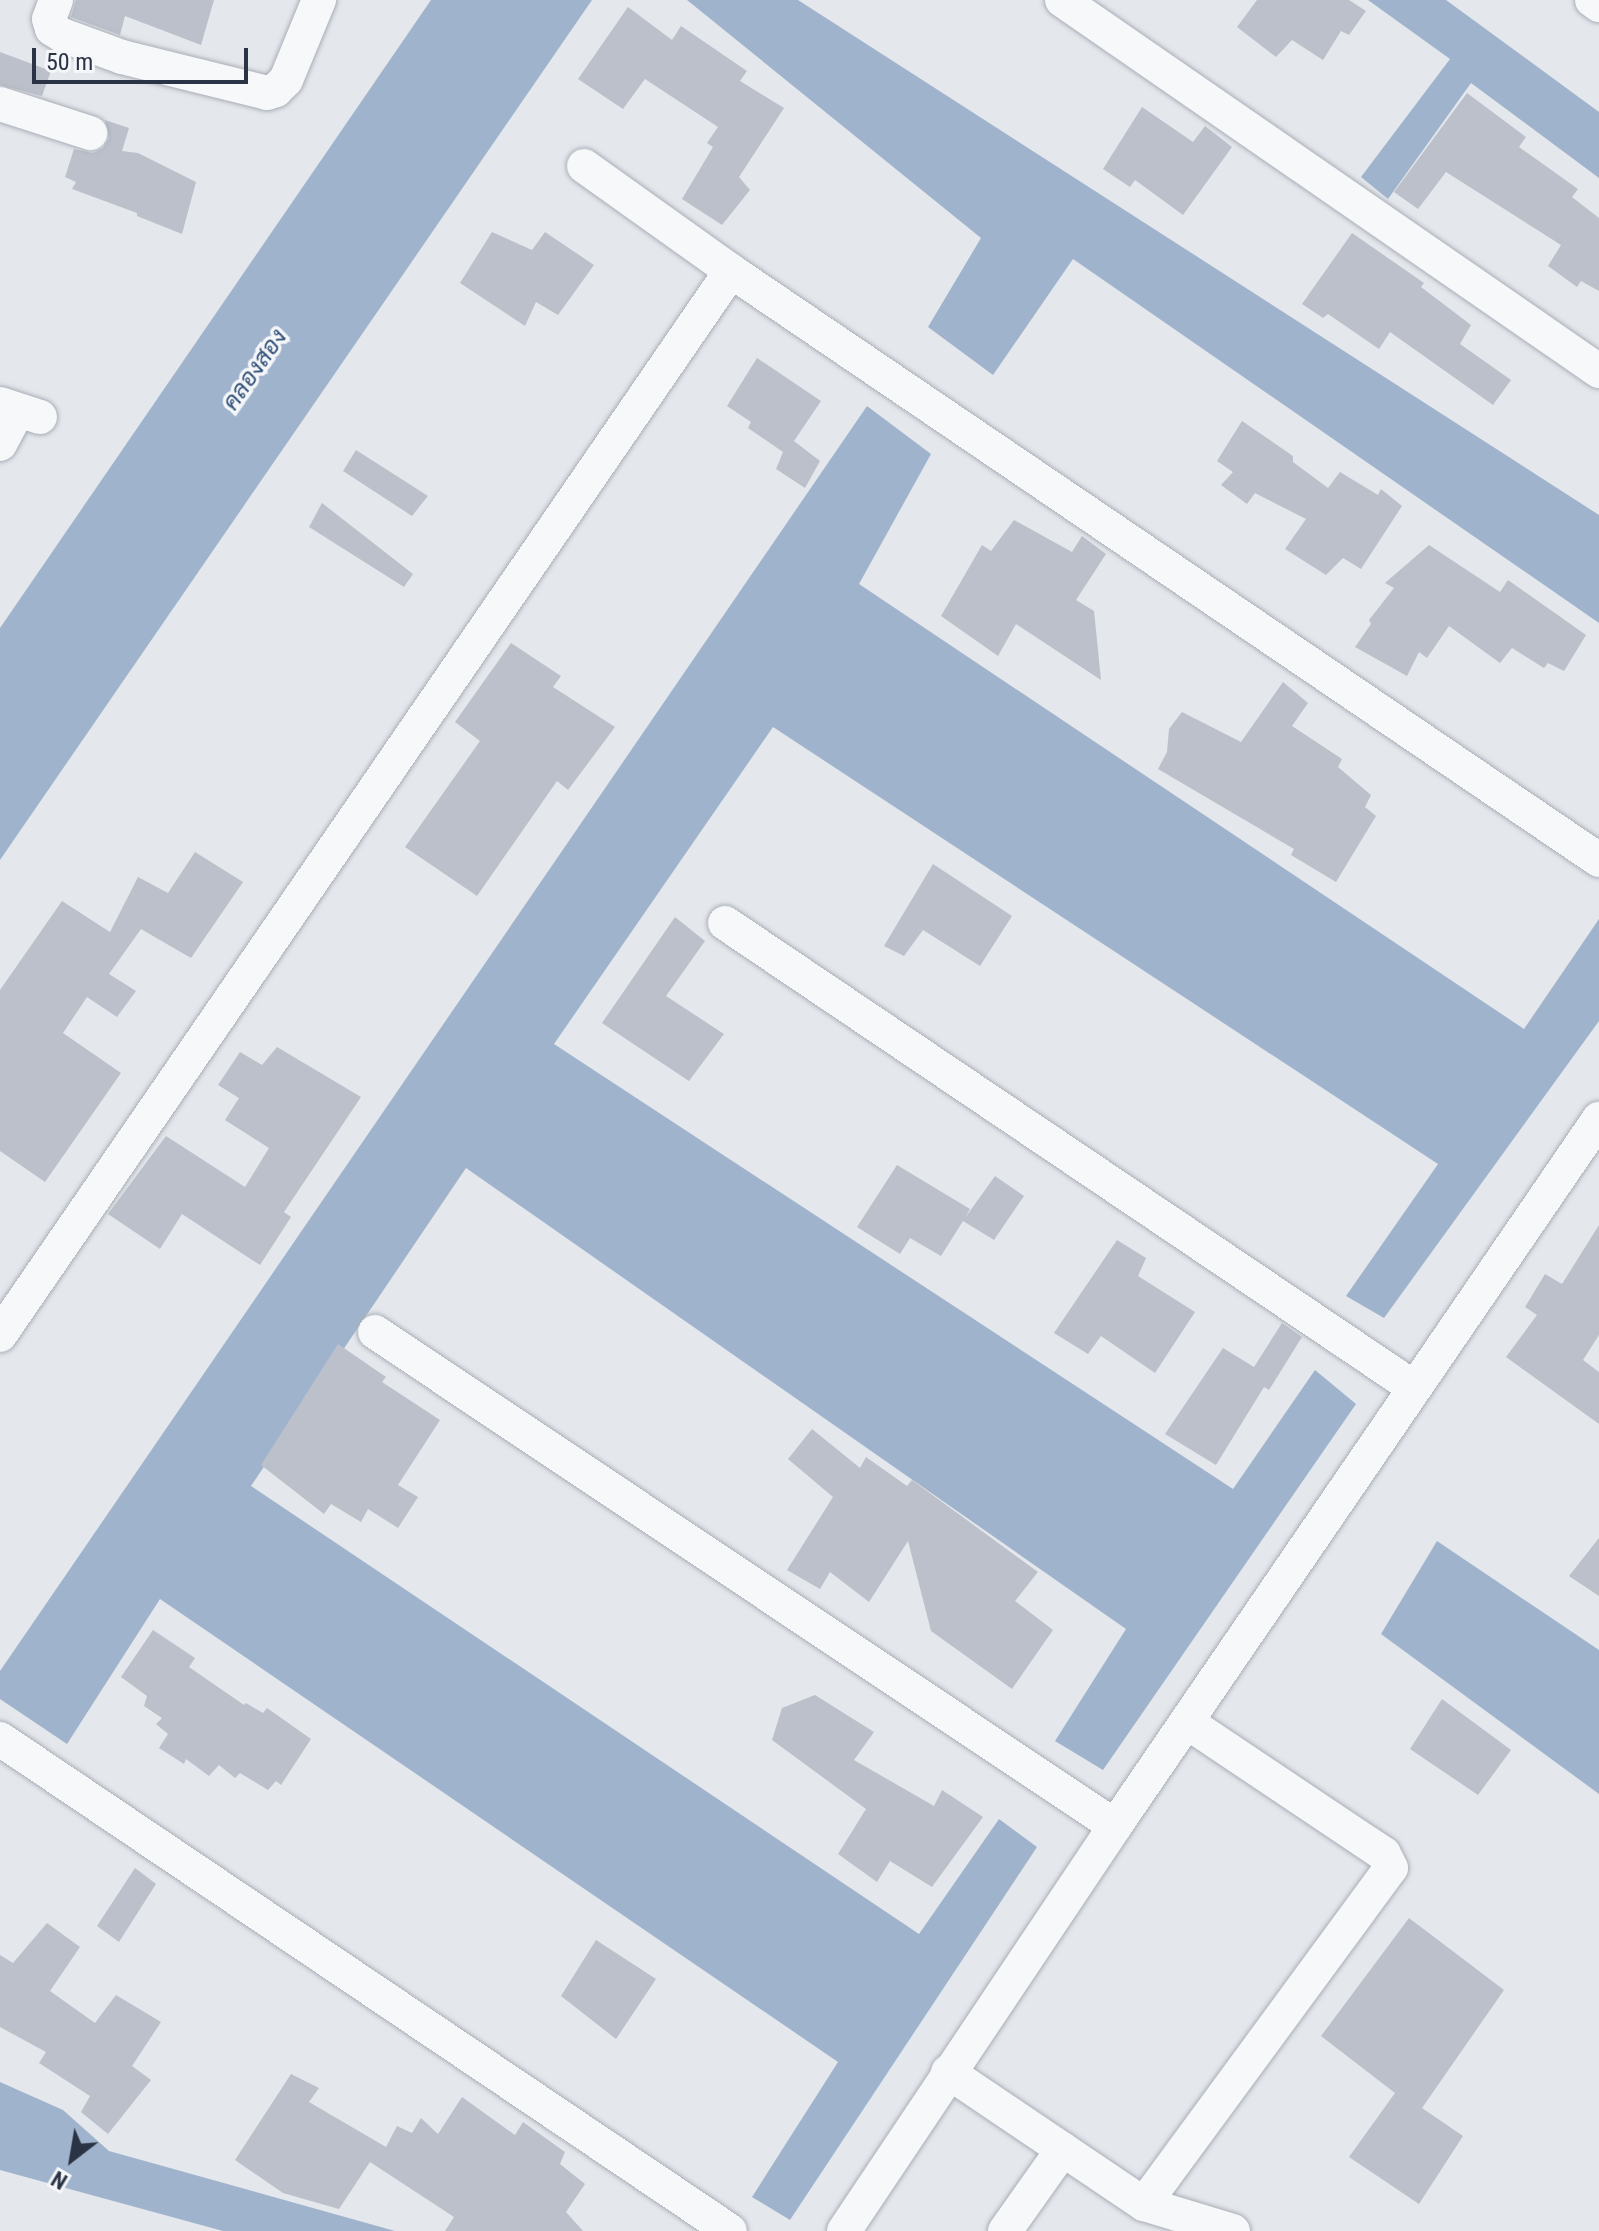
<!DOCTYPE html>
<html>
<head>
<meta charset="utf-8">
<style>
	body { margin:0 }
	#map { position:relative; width:1599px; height:2231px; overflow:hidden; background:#e4e7ec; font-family:"Roboto Condensed",Sarabun,sans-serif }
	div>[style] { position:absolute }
	.water>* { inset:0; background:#9fb4cc }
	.building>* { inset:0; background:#bbc0ca }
	.roads { filter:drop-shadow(0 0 2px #a9aeb7) drop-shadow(0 0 2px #a9aeb7) }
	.minor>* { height:34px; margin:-17px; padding:0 17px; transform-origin:17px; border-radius:17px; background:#f7f8fa }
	span { translate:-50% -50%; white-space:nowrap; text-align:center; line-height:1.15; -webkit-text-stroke:7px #f4f6f9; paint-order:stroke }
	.water-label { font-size:24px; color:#34527a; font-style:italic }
	.north { position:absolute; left:32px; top:2119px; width:80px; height:80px; -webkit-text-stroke:6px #f4f6f9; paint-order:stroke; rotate:211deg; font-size:22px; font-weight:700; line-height:32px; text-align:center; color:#2b3445 }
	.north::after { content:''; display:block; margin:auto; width:28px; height:36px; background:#2b3445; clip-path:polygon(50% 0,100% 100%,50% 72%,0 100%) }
	.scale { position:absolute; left:32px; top:48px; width:216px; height:36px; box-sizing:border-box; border:4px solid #2b3445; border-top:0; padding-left:10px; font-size:24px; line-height:28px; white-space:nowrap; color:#2b3445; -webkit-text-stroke:6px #f4f6f9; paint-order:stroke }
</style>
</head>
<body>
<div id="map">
	<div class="water">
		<div style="clip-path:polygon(431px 0,592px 0,0 860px,0 628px)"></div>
		<div style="clip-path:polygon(687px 0,798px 0,1599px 515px,1599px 623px,1073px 259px,993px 375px,928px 327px,981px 238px)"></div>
		<div style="clip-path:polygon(1368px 0,1446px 0,1599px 112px,1599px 178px,1471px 83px,1388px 199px,1361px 177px,1450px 59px)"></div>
		<div style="clip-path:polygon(867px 406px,931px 454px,859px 584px,1524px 1029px,1599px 919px,1599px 1021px,1384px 1318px,1346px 1296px,1438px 1164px,773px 727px,554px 1044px,1233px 1489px,1315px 1370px,1356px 1404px,1103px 1770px,1055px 1741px,1126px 1629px,466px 1168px,251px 1486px,919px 1934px,999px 1819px,1037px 1847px,790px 2220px,752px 2197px,838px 2062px,160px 1599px,67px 1744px,0 1699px,0 1671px)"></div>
		<div style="clip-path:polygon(1437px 1541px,1599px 1650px,1599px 1794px,1381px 1634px)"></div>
		<div style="clip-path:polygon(0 2082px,63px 2110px,109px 2151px,395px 2231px,223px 2231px,0 2170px)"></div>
	</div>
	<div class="building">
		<div style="clip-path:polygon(76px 0,214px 0,201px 45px,125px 16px,120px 35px,71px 17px)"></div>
		<div style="clip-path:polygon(1257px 0,1349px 0,1366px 11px,1349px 35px,1341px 31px,1323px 60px,1292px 40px,1276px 57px,1237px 27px)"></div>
		<div style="clip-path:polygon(628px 7px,672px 40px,681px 26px,747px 71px,740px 81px,784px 108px,739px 177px,750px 190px,722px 225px,682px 199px,713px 147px,707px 143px,718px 127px,645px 79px,623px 109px,578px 79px)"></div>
		<div style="clip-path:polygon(0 52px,51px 71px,42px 96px,0 85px)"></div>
		<div style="clip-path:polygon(1467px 93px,1526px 137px,1519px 147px,1578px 189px,1572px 197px,1599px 218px,1599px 291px,1581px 281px,1577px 287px,1548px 266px,1561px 245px,1446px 172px,1418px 209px,1394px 192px)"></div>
		<div style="clip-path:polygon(1142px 107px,1193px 142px,1205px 126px,1232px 147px,1183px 215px,1135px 180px,1130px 187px,1103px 169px)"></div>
		<div style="clip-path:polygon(105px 120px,129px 128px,122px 151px,138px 153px,196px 182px,182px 234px,137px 216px,137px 213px,72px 189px,76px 182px,65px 177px,74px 149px,93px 153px,103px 148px,109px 138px)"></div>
		<div style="clip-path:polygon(492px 232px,532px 250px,545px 232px,594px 265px,558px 315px,536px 302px,525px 326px,460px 283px)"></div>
		<div style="clip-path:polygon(1352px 233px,1424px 283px,1421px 287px,1471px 325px,1460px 344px,1511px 380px,1493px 405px,1390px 332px,1379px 349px,1328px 314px,1323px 318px,1302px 304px)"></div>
		<div style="clip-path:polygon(757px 358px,821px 401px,794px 441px,820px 461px,805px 488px,776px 469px,783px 452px,748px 428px,751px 422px,727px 406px)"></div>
		<div style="clip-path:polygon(1242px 421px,1293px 456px,1293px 462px,1328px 488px,1340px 472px,1378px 495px,1381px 489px,1402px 506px,1361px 569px,1343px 558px,1326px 575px,1285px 549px,1306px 519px,1255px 493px,1247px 504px,1221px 485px,1233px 472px,1217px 461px)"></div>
		<div style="clip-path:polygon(356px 450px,428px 496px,412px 516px,343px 471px)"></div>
		<div style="clip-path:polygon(322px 503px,413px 574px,404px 587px,309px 527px)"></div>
		<div style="clip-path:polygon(1014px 520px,1072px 552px,1082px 536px,1106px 554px,1076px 600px,1094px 611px,1101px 680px,1016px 624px,998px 656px,941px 616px,982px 545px,991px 551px)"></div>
		<div style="clip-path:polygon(1429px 545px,1500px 592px,1508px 580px,1586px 635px,1564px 671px,1548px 663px,1544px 668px,1512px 648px,1500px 663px,1449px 626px,1427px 658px,1419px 652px,1407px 676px,1355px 647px,1371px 624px,1369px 620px,1394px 588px,1385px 583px)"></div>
		<div style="clip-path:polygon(511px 643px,561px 676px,553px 687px,615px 727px,568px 790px,557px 781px,477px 896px,405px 847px,480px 741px,455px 722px)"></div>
		<div style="clip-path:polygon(1283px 682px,1308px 703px,1292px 726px,1342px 759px,1338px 767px,1371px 795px,1365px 807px,1376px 816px,1336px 882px,1291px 855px,1294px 849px,1158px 769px,1167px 752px,1169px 729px,1182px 712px,1241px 742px)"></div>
		<div style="clip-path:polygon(195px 852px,243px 882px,191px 958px,141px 929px,109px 974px,136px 991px,117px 1017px,87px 997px,63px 1033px,121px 1073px,45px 1182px,0 1151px,0 990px,62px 901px,110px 932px,138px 877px,168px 893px)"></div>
		<div style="clip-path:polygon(933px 864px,1012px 916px,980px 966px,923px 930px,904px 956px,884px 946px)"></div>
		<div style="clip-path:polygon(675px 917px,705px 941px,666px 996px,724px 1034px,689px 1081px,602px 1023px)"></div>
		<div style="clip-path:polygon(277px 1047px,361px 1097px,284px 1212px,291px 1217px,260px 1265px,182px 1214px,160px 1249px,108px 1214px,166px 1136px,245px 1187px,269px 1148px,225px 1120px,239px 1098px,218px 1085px,240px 1052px,262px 1065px)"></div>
		<div style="clip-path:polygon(897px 1165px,970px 1209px,965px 1218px,995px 1176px,1024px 1196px,994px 1240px,963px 1221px,941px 1256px,910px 1238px,900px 1254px,857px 1227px)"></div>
		<div style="clip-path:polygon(1599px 1225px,1599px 1335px,1583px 1360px,1599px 1372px,1599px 1424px,1506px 1357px,1537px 1315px,1525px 1307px,1545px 1274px,1562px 1284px)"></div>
		<div style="clip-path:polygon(1117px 1240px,1146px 1258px,1138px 1276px,1195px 1312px,1155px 1373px,1101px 1336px,1088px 1354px,1054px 1333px)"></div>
		<div style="clip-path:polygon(1282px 1323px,1302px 1337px,1269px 1390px,1264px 1387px,1216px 1465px,1165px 1434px,1223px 1348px,1254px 1367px)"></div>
		<div style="clip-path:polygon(338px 1344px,386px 1377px,382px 1382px,440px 1420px,398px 1485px,418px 1497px,398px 1528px,368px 1509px,361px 1522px,331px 1504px,324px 1514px,261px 1465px)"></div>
		<div style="clip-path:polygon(812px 1429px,860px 1468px,866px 1457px,907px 1486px,912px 1480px,1038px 1572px,1015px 1601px,1053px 1630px,1012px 1689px,931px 1631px,908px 1541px,869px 1602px,830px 1572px,820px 1589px,787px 1570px,833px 1497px,788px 1459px)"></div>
		<div style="clip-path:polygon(1599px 1538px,1599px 1596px,1569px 1576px)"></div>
		<div style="clip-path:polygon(153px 1630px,195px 1658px,189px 1667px,244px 1705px,246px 1703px,263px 1713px,267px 1708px,311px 1739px,281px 1785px,276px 1781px,268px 1790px,240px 1773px,235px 1778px,219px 1765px,209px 1776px,186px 1759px,184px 1764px,159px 1748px,168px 1734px,156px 1724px,162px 1718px,144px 1706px,147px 1696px,121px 1677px)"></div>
		<div style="clip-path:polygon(815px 1695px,874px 1732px,854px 1760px,934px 1806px,942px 1790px,983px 1817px,932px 1887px,890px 1861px,877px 1882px,838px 1854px,866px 1809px,772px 1740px,782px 1708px)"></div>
		<div style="clip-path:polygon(1442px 1699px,1511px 1750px,1478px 1795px,1410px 1749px)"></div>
		<div style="clip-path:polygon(135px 1868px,156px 1884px,119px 1942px,97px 1926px)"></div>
		<div style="clip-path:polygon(1409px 1918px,1504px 1990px,1422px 2108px,1463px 2136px,1419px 2204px,1349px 2157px,1395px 2093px,1321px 2036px)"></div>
		<div style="clip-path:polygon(47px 1923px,80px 1947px,50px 1991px,95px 2023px,116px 1995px,161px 2022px,132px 2066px,151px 2080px,108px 2134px,81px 2112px,90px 2096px,39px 2063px,46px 2052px,0 2027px,0 1955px,13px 1963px)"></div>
		<div style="clip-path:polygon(596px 1940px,656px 1979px,616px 2039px,561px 1996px)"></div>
		<div style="clip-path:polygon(291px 2074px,319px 2088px,309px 2102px,386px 2147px,397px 2126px,412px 2133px,421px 2118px,438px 2134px,462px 2097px,515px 2135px,523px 2122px,565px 2152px,560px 2164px,585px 2184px,566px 2212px,583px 2231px,445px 2231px,454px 2217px,370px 2162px,339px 2209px,283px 2193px,235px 2160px)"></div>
	</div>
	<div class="roads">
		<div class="minor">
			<div style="left:56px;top:0;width:20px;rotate:110deg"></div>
			<div style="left:49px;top:19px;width:10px;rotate:73deg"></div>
			<div style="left:52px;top:29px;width:12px;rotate:31deg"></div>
			<div style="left:62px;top:35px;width:64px;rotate:20.1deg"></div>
			<div style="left:122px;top:57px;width:149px;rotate:13.9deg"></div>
			<div style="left:267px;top:93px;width:9px;rotate:-18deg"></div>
			<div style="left:276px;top:90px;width:14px;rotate:-45deg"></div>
			<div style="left:286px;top:80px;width:87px;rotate:-67.6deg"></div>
			<div style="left:1062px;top:0;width:653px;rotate:34.64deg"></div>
			<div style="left:1592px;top:0;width:9px;rotate:36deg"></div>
			<div style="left:0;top:104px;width:95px;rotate:17.9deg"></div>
			<div style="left:584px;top:166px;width:181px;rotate:35.5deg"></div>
			<div style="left:731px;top:271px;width:1049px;rotate:34.16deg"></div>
			<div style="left:0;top:404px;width:42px;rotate:18deg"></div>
			<div style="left:0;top:444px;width:38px;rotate:-62deg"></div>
			<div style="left:725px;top:923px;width:830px;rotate:34deg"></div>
			<div style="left:375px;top:1332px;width:890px;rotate:33.73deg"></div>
			<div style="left:0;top:1335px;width:1291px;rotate:-55.51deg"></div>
			<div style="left:0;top:1739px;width:880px;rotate:33.98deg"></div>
			<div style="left:948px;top:2072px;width:236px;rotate:34deg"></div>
			<div style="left:1144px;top:2204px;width:417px;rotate:-53.7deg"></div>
			<div style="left:1391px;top:1868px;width:16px;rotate:-117deg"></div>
			<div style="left:1384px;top:1854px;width:237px;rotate:-146.2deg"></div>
			<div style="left:1144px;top:2204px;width:93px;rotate:16.9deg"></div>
			<div style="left:844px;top:2231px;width:487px;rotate:-56.2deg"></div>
			<div style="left:1115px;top:1826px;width:857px;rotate:-55.61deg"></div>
			<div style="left:1005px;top:2231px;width:100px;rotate:-54.7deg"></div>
		</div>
	</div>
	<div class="water-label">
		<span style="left:255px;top:370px;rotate:-55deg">คลองสอง</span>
	</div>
	<div class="north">N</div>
	<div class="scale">50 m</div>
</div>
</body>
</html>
